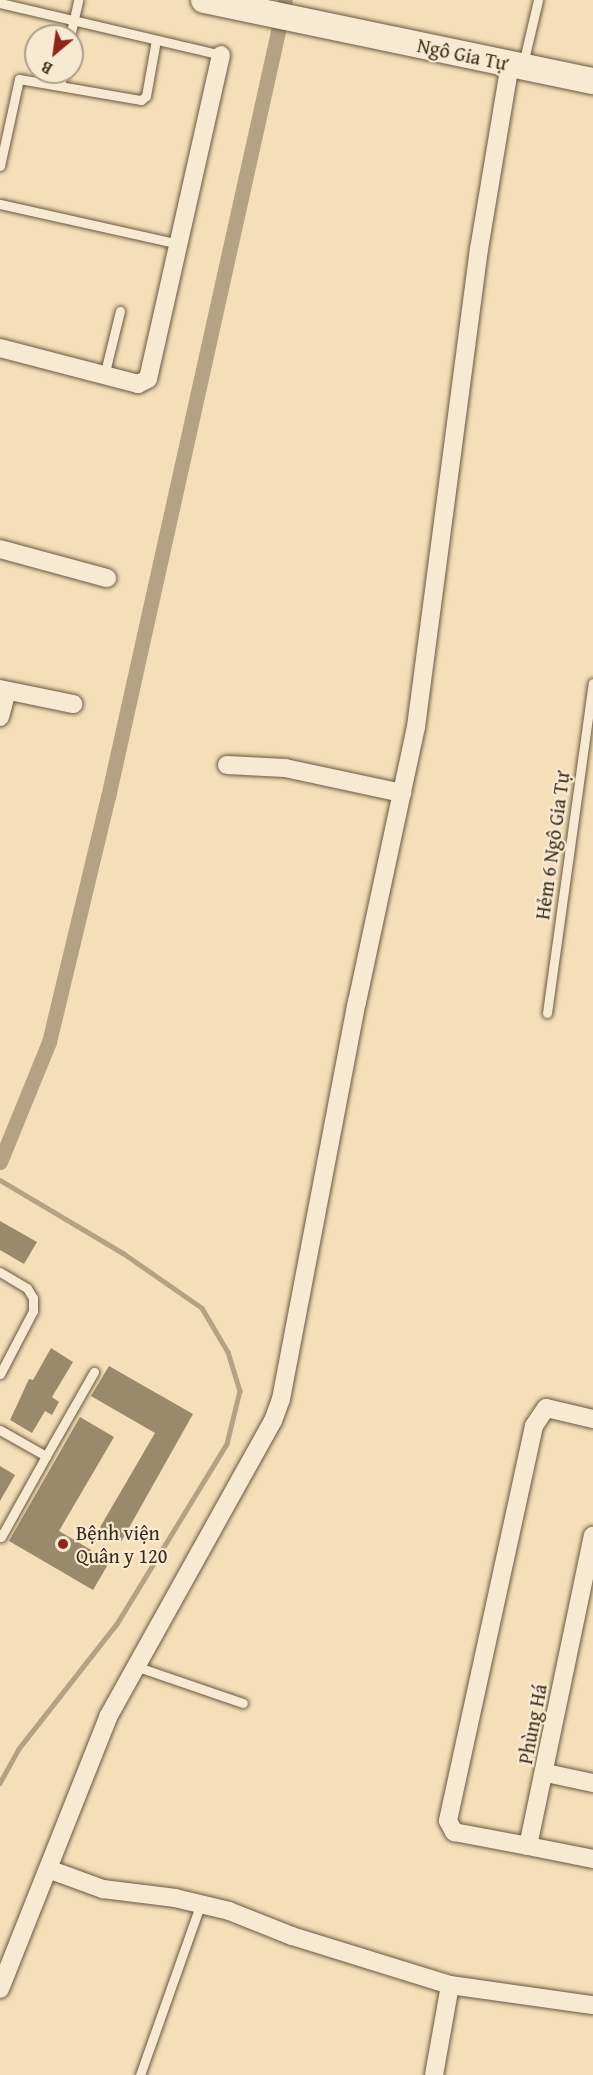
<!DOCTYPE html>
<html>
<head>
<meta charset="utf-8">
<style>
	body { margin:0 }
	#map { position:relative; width:593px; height:2075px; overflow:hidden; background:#f5dfb9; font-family:"Gentium Book Plus",serif }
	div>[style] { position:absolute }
	.stream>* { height:4.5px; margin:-2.25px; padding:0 2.25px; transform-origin:2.25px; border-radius:2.25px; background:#b5a283 }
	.canal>* { height:15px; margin:-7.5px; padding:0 7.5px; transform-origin:7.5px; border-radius:7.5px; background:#b5a283 }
	.building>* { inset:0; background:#9b896c }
	.roads { filter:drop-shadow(0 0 2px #695841) drop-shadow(0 0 2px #695841) }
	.lane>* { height:9px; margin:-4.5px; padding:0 4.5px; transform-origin:4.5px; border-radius:4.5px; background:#f8ead2 }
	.street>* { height:18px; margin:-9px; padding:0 9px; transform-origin:9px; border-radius:9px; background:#f8ead2 }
	.secondary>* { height:26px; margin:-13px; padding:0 13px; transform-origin:13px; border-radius:13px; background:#f8ead2 }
	.dots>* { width:16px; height:16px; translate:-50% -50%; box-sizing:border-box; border:3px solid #f8ead2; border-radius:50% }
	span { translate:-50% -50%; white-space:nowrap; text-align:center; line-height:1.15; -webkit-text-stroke:4.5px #f8ead2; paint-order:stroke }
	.street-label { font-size:20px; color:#3a2b19 }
	.poi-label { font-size:20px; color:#3a2b19 }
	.left { translate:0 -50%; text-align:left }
	.north { position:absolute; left:24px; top:24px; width:60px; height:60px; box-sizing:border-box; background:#f8ead2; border:2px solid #ac9e88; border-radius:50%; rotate:209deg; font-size:16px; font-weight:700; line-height:24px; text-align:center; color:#3a2b19 }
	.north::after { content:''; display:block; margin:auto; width:21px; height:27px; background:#8f2418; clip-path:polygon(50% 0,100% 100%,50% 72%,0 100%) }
</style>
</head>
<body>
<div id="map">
	<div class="stream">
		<div style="left:0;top:1180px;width:143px;rotate:30.7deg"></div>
		<div style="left:123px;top:1253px;width:96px;rotate:34.8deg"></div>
		<div style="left:202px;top:1308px;width:51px;rotate:59.4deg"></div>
		<div style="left:228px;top:1352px;width:41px;rotate:72.9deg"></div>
		<div style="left:240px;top:1391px;width:55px;rotate:103.8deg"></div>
		<div style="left:227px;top:1444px;width:211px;rotate:121.4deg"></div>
		<div style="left:117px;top:1624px;width:159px;rotate:128.1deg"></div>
		<div style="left:19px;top:1749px;width:39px;rotate:119deg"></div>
	</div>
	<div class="canal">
		<div style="left:0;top:1162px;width:130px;rotate:-67.8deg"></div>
		<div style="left:49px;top:1042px;width:252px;rotate:-76.5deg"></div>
		<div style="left:108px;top:797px;width:816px;rotate:-77.48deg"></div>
	</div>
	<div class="building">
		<div style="clip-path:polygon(0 1221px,37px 1242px,24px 1264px,0 1250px)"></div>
		<div style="clip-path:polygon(51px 1348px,73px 1362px,52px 1397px,59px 1402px,52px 1415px,45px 1411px,32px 1433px,10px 1420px,29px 1379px,33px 1380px)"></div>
		<div style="clip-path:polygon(109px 1366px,193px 1414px,121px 1542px,99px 1529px,155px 1433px,91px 1396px)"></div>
		<div style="clip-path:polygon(80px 1417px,114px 1437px,59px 1531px,110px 1561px,93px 1590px,9px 1541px)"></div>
		<div style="clip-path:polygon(0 1466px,15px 1475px,0 1501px)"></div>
	</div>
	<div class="roads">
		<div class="lane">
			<div style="left:0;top:3px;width:227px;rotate:13.2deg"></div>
			<div style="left:70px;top:36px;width:37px;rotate:-77deg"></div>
			<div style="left:523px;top:64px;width:66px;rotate:-76.8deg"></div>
			<div style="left:60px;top:86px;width:14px;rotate:-78deg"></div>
			<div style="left:0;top:166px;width:89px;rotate:-77.7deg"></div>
			<div style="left:19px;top:79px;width:124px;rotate:9.8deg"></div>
			<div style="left:141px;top:100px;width:6px;rotate:-39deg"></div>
			<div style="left:146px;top:96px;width:57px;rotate:-79.9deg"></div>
			<div style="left:0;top:204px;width:183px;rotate:12.6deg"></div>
			<div style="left:104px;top:376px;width:67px;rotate:-76.2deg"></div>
			<div style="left:547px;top:1013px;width:333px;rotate:-82.1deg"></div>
			<div style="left:0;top:1272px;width:31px;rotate:31deg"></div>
			<div style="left:27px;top:1288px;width:12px;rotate:59deg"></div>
			<div style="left:33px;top:1298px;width:13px;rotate:90deg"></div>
			<div style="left:33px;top:1311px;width:71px;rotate:117.6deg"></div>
			<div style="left:0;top:1430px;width:53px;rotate:29.5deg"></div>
			<div style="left:46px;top:1456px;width:97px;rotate:-60.3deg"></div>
			<div style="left:1px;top:1537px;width:93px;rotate:-60.9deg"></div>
			<div style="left:135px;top:1666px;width:114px;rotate:18.9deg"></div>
			<div style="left:140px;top:2075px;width:182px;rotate:-70.5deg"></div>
		</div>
		<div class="street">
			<div style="left:0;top:348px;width:143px;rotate:14.6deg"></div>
			<div style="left:138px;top:384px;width:11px;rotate:-27deg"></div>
			<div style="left:148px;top:379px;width:332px;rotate:-77.3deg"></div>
			<div style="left:0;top:549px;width:111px;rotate:15.2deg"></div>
			<div style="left:0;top:689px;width:75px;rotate:11.6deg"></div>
			<div style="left:0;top:717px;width:27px;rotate:-75deg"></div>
			<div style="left:227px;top:765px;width:58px;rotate:3deg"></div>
			<div style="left:285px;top:768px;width:120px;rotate:12.1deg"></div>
			<div style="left:593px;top:1419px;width:48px;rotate:-166.8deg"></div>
			<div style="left:546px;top:1408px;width:22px;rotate:124deg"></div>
			<div style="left:534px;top:1426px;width:404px;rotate:102.3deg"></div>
			<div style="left:448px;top:1821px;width:13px;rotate:61deg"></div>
			<div style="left:454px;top:1832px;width:75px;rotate:10.7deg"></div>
			<div style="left:528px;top:1846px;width:317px;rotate:-78.2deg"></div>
			<div style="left:546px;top:1773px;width:48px;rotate:12deg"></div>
			<div style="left:528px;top:1846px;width:66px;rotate:11.3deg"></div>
			<div style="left:48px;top:1869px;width:59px;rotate:20deg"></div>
			<div style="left:103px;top:1889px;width:73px;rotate:7.1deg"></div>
			<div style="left:175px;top:1898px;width:56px;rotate:13.5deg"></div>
			<div style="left:229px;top:1911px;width:68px;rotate:21.6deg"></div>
			<div style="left:292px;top:1936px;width:165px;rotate:17.2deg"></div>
			<div style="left:450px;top:1985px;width:144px;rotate:8deg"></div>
			<div style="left:0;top:1989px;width:293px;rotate:-68.3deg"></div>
			<div style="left:108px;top:1717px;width:339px;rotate:-60.9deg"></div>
			<div style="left:273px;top:1421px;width:23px;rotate:-70deg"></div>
			<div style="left:281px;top:1399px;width:404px;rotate:-79.2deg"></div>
			<div style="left:357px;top:1002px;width:281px;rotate:-77.9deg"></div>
			<div style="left:416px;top:727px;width:482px;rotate:-82.5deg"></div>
			<div style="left:479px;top:249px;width:188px;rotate:-80.5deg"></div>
			<div style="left:434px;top:2075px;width:91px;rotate:-79.9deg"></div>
		</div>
		<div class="secondary">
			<div style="left:204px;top:0;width:397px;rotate:11.8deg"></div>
		</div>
	</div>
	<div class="dots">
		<div style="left:63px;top:1544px;background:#8f2418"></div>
	</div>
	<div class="street-label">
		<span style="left:463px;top:54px;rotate:12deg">Ngô Gia Tự</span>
		<span style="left:552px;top:845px;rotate:-82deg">Hẻm 6 Ngô Gia Tự</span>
		<span style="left:532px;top:1724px;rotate:-79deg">Phùng Há</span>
	</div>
	<div class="poi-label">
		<span class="left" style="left:76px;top:1544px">Bệnh viện<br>Quân y 120</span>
	</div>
	<div class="north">B</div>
</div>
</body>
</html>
